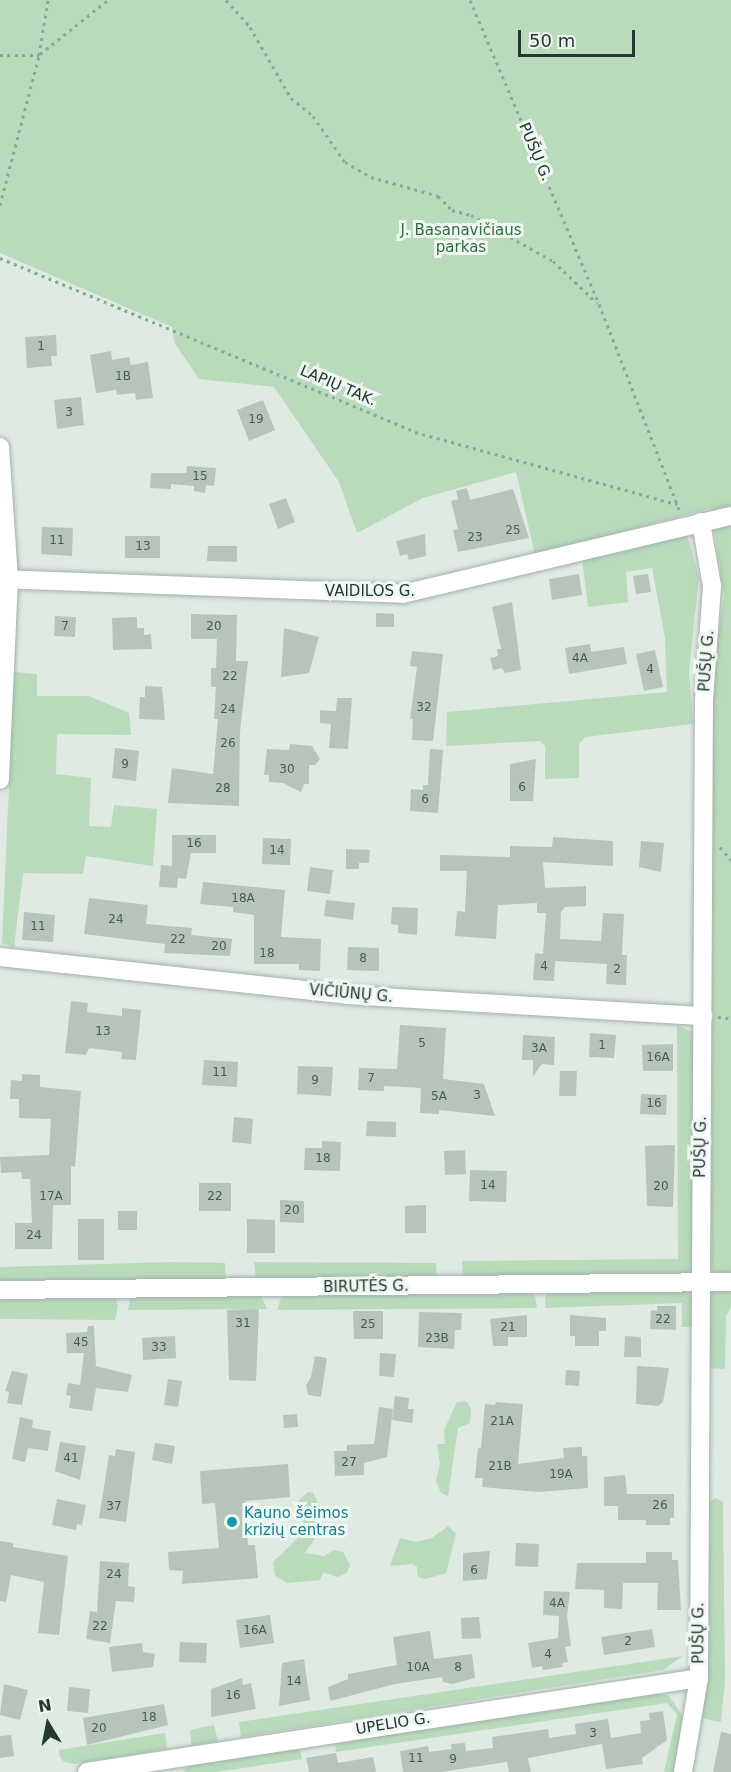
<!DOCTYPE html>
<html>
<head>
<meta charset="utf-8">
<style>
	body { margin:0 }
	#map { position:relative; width:731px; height:1772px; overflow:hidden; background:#dfeae3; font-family:"DejaVu Sans",sans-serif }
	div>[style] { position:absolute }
	.green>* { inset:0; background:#b9dbbc }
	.building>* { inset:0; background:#b5c5bc }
	.path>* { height:3px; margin-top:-1.5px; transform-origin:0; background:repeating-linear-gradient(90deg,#81ad97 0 3px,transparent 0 7.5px) }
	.roads { filter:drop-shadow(0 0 2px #a2b1a9) drop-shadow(0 0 2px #a2b1a9) }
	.minor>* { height:18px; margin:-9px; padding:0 9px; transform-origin:9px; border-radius:9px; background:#fff }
	.dots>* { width:16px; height:16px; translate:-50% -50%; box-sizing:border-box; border:3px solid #f0f7f2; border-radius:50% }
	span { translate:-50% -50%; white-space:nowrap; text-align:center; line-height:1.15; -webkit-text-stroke:6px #f0f7f2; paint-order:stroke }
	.number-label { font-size:12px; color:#465c52 }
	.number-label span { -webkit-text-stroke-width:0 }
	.street-label { font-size:15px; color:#21392f }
	.park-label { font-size:15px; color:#2d6f3b }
	.culture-label { font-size:15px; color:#0d838f }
	.left { translate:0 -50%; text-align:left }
	.north { position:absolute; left:18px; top:1694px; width:60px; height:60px; -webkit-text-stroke:4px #f0f7f2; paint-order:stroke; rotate:350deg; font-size:16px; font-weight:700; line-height:24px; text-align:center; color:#21392f }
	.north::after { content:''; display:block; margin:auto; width:21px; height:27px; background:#21392f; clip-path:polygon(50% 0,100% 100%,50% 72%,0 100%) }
	.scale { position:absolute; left:518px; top:30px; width:117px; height:27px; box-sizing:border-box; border:3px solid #21392f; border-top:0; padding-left:8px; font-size:18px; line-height:21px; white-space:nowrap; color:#21392f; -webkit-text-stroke:4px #f0f7f2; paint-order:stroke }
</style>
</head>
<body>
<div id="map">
	<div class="green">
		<div style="clip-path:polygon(0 0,731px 0,731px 1275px,714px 1274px,709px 1265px,709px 697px,724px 596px,711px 508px,535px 555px,516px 472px,423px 498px,357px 533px,339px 482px,274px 387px,199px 379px,174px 342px,172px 327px,0 253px)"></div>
		<div style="clip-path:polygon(678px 535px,686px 536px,690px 543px,699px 578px,689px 671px,693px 724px,585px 737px,579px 744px,579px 778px,545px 779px,545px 746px,540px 741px,446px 746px,447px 712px,667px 692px,665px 638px,652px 568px,626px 572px,628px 602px,588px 607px,582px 559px)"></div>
		<div style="clip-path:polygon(14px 672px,37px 674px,37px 696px,89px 696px,129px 713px,131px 735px,57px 734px,56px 774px,91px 778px,89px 826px,111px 827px,114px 805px,157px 809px,153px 866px,86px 856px,83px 874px,23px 873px,14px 948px,2px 943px)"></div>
		<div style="clip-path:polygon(677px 1025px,695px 1033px,692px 1272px,689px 1275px,463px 1279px,462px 1261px,678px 1259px)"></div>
		<div style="clip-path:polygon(173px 1262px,225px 1263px,226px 1281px,0 1283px,0 1267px)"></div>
		<div style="clip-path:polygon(254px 1262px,436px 1263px,437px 1279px,256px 1280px)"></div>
		<div style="clip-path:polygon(714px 1290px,731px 1291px,731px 1307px,726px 1316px,725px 1369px,706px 1368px,710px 1293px)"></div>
		<div style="clip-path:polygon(685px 1291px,692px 1296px,693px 1327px,682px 1327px,682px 1303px,545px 1308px,546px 1292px)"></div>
		<div style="clip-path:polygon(534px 1292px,537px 1308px,277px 1310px,282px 1295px)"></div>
		<div style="clip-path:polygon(261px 1295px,267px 1309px,128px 1310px,131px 1296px)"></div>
		<div style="clip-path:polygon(115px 1296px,118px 1306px,115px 1320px,0 1319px,0 1297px)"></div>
		<div style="clip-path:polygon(466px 1401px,471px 1408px,470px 1423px,458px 1428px,448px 1496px,441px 1493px,436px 1481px,440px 1463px,437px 1444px,445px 1444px,444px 1430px,457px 1402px)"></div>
		<div style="clip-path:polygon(308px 1492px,313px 1493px,321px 1508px,316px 1517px,319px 1524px,312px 1532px,315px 1538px,305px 1553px,324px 1556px,334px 1550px,343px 1552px,350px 1565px,347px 1573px,337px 1577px,323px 1572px,320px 1580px,288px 1583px,275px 1576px,273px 1562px,305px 1531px,299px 1500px)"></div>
		<div style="clip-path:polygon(716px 1498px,723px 1502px,725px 1681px,721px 1722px,701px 1718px,707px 1504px)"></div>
		<div style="clip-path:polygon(448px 1526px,456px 1534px,446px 1573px,426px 1579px,418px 1577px,417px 1567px,412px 1564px,390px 1566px,400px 1538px,416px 1542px,432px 1538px)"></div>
		<div style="clip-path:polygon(683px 1656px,663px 1670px,241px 1737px,239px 1722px)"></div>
		<div style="clip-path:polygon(654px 1693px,669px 1696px,682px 1715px,675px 1772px,664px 1772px,677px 1714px,667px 1703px,336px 1752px,335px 1740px)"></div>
		<div style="clip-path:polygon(214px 1725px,218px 1741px,191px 1746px,190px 1730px)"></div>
		<div style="clip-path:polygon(165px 1733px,167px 1749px,75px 1764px,64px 1762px,60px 1757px,59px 1750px)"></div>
		<div style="clip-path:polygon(299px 1745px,302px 1759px,216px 1772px,183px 1772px,190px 1764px)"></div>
	</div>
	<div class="building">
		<div style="clip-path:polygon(56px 335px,57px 356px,51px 356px,52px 366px,27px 368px,25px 337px)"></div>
		<div style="clip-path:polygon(111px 351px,112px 360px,129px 357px,131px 365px,148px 362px,153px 398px,136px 400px,135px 393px,117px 395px,116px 390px,96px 393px,90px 355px)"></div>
		<div style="clip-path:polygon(81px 397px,84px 425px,57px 429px,54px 400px)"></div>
		<div style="clip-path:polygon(263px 400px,275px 430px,249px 441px,237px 410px)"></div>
		<div style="clip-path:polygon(187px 466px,216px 468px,214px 486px,206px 485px,205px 493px,194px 491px,194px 486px,171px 484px,171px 489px,150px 488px,151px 473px,186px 473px)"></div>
		<div style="clip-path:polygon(467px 488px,470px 500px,513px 489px,529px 538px,458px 552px,453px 530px,458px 529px,451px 501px,458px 499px,456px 491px)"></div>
		<div style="clip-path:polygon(286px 498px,295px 522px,278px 529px,269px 504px)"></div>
		<div style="clip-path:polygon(42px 527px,73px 528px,72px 556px,41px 554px)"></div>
		<div style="clip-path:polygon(425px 534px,426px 556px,409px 560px,407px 554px,400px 556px,396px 541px)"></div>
		<div style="clip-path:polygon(125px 536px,160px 536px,160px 558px,125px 558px)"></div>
		<div style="clip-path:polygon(208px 546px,237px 546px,237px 562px,207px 561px)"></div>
		<div style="clip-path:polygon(579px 574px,582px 595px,552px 600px,549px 579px)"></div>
		<div style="clip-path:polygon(648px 574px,651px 592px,636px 594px,633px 576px)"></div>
		<div style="clip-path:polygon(512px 602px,521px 670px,505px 673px,502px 668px,493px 670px,490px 658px,498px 656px,497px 649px,501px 649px,492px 607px)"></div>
		<div style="clip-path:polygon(376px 613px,394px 614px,394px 627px,376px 627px)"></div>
		<div style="clip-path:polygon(191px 614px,237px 615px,236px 661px,248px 661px,240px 732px,239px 806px,168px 803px,172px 768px,213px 774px,218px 719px,214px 719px,216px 687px,211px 687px,211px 668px,216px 668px,217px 639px,191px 639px)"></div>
		<div style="clip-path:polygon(55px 616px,76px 617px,75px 637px,54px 636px)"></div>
		<div style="clip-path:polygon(137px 617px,137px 628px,144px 628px,144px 635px,151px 634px,152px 649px,113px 650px,112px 618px)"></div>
		<div style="clip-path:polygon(284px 628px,319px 637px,309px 673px,281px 677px)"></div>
		<div style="clip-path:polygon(590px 644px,591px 652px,624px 647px,627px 664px,569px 674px,565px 648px)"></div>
		<div style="clip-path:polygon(655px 650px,663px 687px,644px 691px,636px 654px)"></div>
		<div style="clip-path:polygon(412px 651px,443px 654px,433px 741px,412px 740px,413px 719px,410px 719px,417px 667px,410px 666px)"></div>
		<div style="clip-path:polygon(145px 686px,162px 687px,165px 720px,139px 719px,140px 697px,145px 697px)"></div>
		<div style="clip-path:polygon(337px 698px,352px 698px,348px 749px,329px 748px,331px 724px,320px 723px,320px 710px,336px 711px)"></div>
		<div style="clip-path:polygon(290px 744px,312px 746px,320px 759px,315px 765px,309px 765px,309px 784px,304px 784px,301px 792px,283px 783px,269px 782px,269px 775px,264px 775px,267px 749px,289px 750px)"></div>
		<div style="clip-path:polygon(115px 748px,139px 751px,136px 781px,112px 778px)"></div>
		<div style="clip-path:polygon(430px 749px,443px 750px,438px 813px,410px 811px,411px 789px,423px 790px,423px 785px,428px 785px)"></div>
		<div style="clip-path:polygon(536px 759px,533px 801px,510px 801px,510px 764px)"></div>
		<div style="clip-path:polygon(172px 835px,216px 835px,216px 853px,191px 853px,186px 879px,178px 878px,177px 888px,159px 887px,161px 865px,172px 866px)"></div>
		<div style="clip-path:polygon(553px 837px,613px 841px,613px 866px,543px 862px,545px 888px,586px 886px,586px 906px,565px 907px,561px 912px,560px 939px,601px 941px,603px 913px,624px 914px,622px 955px,627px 955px,626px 985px,606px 984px,607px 964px,555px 961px,554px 981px,533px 980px,535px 953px,543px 954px,546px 913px,537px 913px,537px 903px,498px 905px,496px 939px,455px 936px,457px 911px,465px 912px,467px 871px,440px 871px,440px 855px,510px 857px,510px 846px,552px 847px)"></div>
		<div style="clip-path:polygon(263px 838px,291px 839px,290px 865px,262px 864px)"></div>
		<div style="clip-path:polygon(641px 841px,664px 843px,661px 872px,639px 867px)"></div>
		<div style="clip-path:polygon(346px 849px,370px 850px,369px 863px,359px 863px,359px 869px,346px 869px)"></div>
		<div style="clip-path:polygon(310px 867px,333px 870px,330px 894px,307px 891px)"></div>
		<div style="clip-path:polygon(203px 882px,285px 890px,281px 937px,321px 939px,320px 971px,299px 970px,299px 964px,254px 964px,254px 915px,233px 912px,233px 907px,200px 904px)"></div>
		<div style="clip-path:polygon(89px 898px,148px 905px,146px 924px,192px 928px,191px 935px,232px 939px,230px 956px,164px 953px,165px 944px,84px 934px)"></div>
		<div style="clip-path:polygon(326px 900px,355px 903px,353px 920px,324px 916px)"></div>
		<div style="clip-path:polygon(392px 907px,418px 908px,417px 935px,398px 933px,398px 925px,391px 924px)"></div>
		<div style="clip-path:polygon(24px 912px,55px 915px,53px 942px,22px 940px)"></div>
		<div style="clip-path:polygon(348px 947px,379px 948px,379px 971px,347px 970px)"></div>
		<div style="clip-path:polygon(71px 1001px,88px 1003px,87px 1012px,122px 1016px,122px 1008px,141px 1010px,136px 1060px,121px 1059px,122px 1052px,89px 1048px,86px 1055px,65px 1053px)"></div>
		<div style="clip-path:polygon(400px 1025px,446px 1028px,443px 1079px,484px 1084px,495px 1116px,439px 1110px,439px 1114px,420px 1113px,421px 1088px,384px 1086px,384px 1091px,358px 1090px,359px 1068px,397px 1069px)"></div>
		<div style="clip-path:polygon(590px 1033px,616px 1035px,614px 1058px,589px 1057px)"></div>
		<div style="clip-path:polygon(523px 1035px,555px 1037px,554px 1065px,542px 1064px,533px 1076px,533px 1060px,522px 1060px)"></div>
		<div style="clip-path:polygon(673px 1044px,673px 1071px,643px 1071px,642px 1045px)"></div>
		<div style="clip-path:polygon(204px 1060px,238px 1062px,237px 1087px,202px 1085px)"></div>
		<div style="clip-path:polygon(298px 1066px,333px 1067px,331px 1096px,297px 1094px)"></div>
		<div style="clip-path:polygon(560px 1071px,577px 1071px,576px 1096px,559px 1096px)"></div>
		<div style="clip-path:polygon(22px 1074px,40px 1075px,40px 1087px,81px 1091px,75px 1167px,71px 1166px,71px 1205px,53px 1205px,52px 1249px,15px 1249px,15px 1223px,32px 1223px,30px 1179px,22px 1179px,21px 1172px,1px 1173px,0 1157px,49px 1155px,51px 1119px,19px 1118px,19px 1099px,10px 1099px,11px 1080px,22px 1081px)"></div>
		<div style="clip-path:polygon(641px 1094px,667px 1095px,666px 1115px,640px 1114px)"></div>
		<div style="clip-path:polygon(234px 1117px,253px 1119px,251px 1144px,232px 1142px)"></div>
		<div style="clip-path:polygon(367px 1121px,396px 1122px,396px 1137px,366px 1136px)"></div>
		<div style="clip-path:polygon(322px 1141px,341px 1142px,340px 1171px,304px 1170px,305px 1148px,322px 1148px)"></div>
		<div style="clip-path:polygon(675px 1145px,673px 1207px,647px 1206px,645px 1146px)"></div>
		<div style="clip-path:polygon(465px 1150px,466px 1174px,445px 1175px,444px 1151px)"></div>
		<div style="clip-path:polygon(470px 1170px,507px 1171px,506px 1202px,469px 1201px)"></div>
		<div style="clip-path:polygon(199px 1183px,231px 1183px,231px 1211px,199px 1211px)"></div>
		<div style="clip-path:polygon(280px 1200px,304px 1201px,304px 1223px,280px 1222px)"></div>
		<div style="clip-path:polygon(426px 1205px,426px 1233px,405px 1233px,405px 1206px)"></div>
		<div style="clip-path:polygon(118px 1211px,137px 1211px,137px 1230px,118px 1230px)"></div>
		<div style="clip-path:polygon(78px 1219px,104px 1219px,104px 1260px,78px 1260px)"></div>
		<div style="clip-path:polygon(247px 1219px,275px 1220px,275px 1253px,247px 1253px)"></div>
		<div style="clip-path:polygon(657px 1306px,676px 1306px,676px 1330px,650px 1329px,651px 1310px,657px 1311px)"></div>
		<div style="clip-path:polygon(259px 1309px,256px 1381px,229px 1380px,227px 1310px)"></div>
		<div style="clip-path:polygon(353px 1311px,383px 1311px,383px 1339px,354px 1339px)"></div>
		<div style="clip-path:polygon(419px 1312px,462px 1313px,461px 1330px,455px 1330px,454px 1349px,418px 1347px)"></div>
		<div style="clip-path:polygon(527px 1315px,527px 1337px,508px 1337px,508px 1346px,493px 1346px,490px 1319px)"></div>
		<div style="clip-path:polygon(570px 1315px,606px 1318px,606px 1331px,599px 1331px,599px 1346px,575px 1346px,575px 1336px,570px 1336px)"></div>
		<div style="clip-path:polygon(88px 1326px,94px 1326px,96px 1366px,132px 1375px,128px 1392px,96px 1388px,92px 1411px,69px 1408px,71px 1396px,66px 1395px,68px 1383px,80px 1385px,84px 1353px,67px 1353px,66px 1333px,87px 1332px)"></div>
		<div style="clip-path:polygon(175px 1336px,176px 1358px,143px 1360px,142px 1338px)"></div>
		<div style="clip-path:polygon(625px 1336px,641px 1337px,641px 1357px,624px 1357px)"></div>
		<div style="clip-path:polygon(380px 1353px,396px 1354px,394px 1377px,379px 1376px)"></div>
		<div style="clip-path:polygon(315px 1356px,327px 1358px,321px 1397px,308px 1395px,306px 1385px,311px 1377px)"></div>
		<div style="clip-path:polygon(637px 1366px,669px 1368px,663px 1402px,658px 1406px,636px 1404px)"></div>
		<div style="clip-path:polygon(566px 1370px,580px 1371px,579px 1386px,565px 1385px)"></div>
		<div style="clip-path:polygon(12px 1371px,28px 1374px,22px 1405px,7px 1403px,9px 1392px,5px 1391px)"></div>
		<div style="clip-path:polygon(168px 1379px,182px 1381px,178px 1407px,164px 1405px)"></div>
		<div style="clip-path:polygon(395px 1396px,409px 1398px,408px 1409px,414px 1409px,412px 1423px,392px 1420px)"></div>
		<div style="clip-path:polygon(496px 1402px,523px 1404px,518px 1464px,564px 1458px,563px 1448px,582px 1447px,582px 1456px,587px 1456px,588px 1488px,538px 1492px,482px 1487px,483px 1478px,475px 1478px,478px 1448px,481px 1448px,485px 1404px,495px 1405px)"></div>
		<div style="clip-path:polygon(379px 1407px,393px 1409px,387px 1457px,364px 1463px,364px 1475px,335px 1476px,334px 1451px,347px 1451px,347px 1445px,374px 1444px)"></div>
		<div style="clip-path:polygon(297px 1414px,298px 1427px,284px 1428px,283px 1415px)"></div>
		<div style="clip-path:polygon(20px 1417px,33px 1420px,32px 1428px,51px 1431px,48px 1451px,28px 1448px,25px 1462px,12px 1459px)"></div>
		<div style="clip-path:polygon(60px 1442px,86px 1446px,80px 1480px,55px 1471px)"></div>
		<div style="clip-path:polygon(155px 1443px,175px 1446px,172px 1464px,152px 1460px)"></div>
		<div style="clip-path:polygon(116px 1449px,135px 1452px,126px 1522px,99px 1518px,109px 1455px,115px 1456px)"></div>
		<div style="clip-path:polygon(288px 1464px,290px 1497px,245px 1501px,248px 1545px,255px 1545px,258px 1578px,182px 1584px,183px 1571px,169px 1570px,168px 1552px,219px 1548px,215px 1503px,202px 1504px,200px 1471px)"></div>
		<div style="clip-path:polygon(625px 1475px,627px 1494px,674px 1494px,674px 1518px,670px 1518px,670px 1525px,646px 1525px,646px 1520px,618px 1520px,618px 1506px,604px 1506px,604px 1477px)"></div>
		<div style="clip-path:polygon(57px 1499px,86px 1505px,82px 1525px,77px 1524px,76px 1530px,52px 1525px)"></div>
		<div style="clip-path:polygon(0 1541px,13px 1543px,13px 1547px,68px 1556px,59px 1635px,38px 1633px,44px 1582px,11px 1575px,6px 1602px,0 1601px)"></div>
		<div style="clip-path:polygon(516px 1543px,539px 1544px,538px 1567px,515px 1566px)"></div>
		<div style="clip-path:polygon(490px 1551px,487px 1579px,463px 1581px,463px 1553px)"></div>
		<div style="clip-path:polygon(646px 1552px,672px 1552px,672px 1560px,678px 1560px,681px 1610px,657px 1610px,658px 1583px,623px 1583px,622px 1609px,604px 1608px,604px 1590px,575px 1589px,577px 1563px,646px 1563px)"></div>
		<div style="clip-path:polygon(100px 1561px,129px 1563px,128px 1586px,135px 1587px,134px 1602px,116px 1601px,110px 1643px,86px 1639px,90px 1611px,97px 1612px)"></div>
		<div style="clip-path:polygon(544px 1591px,570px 1592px,567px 1616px,571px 1646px,565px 1647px,568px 1662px,562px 1663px,563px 1667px,543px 1670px,542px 1666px,532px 1668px,528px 1643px,558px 1638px,559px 1616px,543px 1615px)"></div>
		<div style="clip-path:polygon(270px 1615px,274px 1643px,240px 1648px,236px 1620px)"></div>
		<div style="clip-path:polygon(479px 1617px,481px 1638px,462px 1639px,461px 1618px)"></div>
		<div style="clip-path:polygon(652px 1629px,655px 1647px,604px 1655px,601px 1637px)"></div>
		<div style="clip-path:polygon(430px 1631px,434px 1659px,472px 1654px,475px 1678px,452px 1684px,443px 1682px,442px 1677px,395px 1684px,330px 1701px,328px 1687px,348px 1679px,348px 1674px,397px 1665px,393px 1637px)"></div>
		<div style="clip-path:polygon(180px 1642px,207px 1643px,206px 1663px,179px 1662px)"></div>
		<div style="clip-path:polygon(142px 1643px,143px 1652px,155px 1654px,153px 1667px,112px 1672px,109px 1647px)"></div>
		<div style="clip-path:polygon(304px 1659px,310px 1700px,279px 1706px,282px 1663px)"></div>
		<div style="clip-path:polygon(242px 1678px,243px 1685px,251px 1683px,256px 1709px,211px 1717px,211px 1689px)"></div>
		<div style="clip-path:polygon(4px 1684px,28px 1690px,20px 1720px,0 1715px)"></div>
		<div style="clip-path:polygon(69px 1687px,90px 1689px,88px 1713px,67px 1711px)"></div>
		<div style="clip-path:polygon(164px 1704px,168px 1725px,87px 1745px,83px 1718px)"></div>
		<div style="clip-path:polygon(663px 1711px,667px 1740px,642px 1758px,643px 1764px,606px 1769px,602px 1744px,528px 1758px,531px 1772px,509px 1772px,507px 1762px,441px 1772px,403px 1772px,400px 1751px,428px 1746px,429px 1752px,452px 1749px,451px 1744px,465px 1743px,466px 1751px,493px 1748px,492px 1737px,548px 1729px,549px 1738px,576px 1734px,575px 1724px,608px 1719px,611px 1738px,641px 1733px,640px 1721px,650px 1720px,649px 1713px)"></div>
		<div style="clip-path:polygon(721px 1732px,731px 1734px,731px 1772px,713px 1772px)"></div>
		<div style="clip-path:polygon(11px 1735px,14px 1756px,0 1758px,0 1736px)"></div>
		<div style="clip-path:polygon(336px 1753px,338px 1763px,373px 1757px,376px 1772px,309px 1772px,306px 1758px)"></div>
	</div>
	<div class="path">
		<div style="left:226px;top:0;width:36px;rotate:48deg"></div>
		<div style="left:250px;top:27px;width:82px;rotate:60deg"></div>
		<div style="left:291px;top:98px;width:28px;rotate:39deg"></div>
		<div style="left:313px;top:116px;width:56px;rotate:55.2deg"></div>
		<div style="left:345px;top:162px;width:30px;rotate:30deg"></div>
		<div style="left:371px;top:177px;width:70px;rotate:15.8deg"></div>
		<div style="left:438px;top:196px;width:20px;rotate:45deg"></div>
		<div style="left:452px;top:210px;width:20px;rotate:15deg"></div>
		<div style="left:471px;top:215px;width:94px;rotate:29.3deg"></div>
		<div style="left:553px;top:261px;width:61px;rotate:43.7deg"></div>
		<div style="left:470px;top:0;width:330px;rotate:67deg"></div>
		<div style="left:599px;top:304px;width:223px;rotate:68.7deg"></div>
		<div style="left:40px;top:54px;width:87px;rotate:-38.5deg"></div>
		<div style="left:0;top:55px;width:39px"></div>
		<div style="left:0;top:205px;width:155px;rotate:-75.4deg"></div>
		<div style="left:39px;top:55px;width:56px;rotate:-80.7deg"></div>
		<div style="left:0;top:258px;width:450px;rotate:22.7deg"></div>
		<div style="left:415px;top:432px;width:272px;rotate:15.4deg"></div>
		<div style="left:720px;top:847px;width:17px;rotate:50deg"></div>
		<div style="left:718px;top:1017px;width:13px;rotate:4deg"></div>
	</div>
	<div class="roads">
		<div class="minor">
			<div style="left:0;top:447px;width:132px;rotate:86.1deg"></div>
			<div style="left:9px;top:579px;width:201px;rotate:92.6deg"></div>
			<div style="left:0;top:579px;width:403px;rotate:2.1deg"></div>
			<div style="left:403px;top:594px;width:337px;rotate:-13.4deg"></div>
			<div style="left:0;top:957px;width:350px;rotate:6.2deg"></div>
			<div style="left:348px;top:995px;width:356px;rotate:3.4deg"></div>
			<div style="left:0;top:1290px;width:731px;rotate:-0.63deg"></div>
			<div style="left:87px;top:1772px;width:619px;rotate:-8.73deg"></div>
			<div style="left:683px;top:1772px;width:95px;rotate:-80.3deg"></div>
			<div style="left:699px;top:1678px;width:978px;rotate:-89.71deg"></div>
			<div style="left:704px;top:700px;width:114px;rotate:-86deg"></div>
			<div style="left:712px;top:586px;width:65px;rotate:-99.8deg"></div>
		</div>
	</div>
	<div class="dots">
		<div style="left:232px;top:1522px;background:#0f9aa8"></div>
	</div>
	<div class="number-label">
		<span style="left:41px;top:347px">1</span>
		<span style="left:123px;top:377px">1B</span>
		<span style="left:69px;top:413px">3</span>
		<span style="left:256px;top:420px">19</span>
		<span style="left:200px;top:477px">15</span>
		<span style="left:513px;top:531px">25</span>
		<span style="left:475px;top:538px">23</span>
		<span style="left:57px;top:541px">11</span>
		<span style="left:143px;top:547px">13</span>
		<span style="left:65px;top:627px">7</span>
		<span style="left:214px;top:627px">20</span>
		<span style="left:580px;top:659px">4A</span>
		<span style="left:650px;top:670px">4</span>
		<span style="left:230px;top:677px">22</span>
		<span style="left:424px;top:708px">32</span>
		<span style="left:228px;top:710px">24</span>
		<span style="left:228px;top:744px">26</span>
		<span style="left:125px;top:765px">9</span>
		<span style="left:287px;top:770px">30</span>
		<span style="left:522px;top:788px">6</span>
		<span style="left:223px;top:789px">28</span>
		<span style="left:425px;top:800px">6</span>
		<span style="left:194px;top:844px">16</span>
		<span style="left:277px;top:851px">14</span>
		<span style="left:243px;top:899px">18A</span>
		<span style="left:116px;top:920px">24</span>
		<span style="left:38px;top:927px">11</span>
		<span style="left:178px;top:940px">22</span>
		<span style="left:219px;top:947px">20</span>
		<span style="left:267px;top:954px">18</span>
		<span style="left:363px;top:959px">8</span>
		<span style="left:544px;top:967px">4</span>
		<span style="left:617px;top:970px">2</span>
		<span style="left:103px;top:1032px">13</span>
		<span style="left:422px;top:1044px">5</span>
		<span style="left:602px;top:1046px">1</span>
		<span style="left:539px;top:1049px">3A</span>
		<span style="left:658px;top:1058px">16A</span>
		<span style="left:220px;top:1073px">11</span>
		<span style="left:371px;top:1079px">7</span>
		<span style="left:315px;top:1081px">9</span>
		<span style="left:477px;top:1096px">3</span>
		<span style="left:439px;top:1097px">5A</span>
		<span style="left:654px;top:1104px">16</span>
		<span style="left:323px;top:1159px">18</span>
		<span style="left:488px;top:1186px">14</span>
		<span style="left:661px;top:1187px">20</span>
		<span style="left:51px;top:1197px">17A</span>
		<span style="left:215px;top:1197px">22</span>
		<span style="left:292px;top:1211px">20</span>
		<span style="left:34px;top:1236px">24</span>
		<span style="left:663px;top:1320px">22</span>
		<span style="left:243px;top:1324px">31</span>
		<span style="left:368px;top:1325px">25</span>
		<span style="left:508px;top:1328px">21</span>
		<span style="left:437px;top:1339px">23B</span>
		<span style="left:81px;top:1343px">45</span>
		<span style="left:159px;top:1348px">33</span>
		<span style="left:502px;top:1422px">21A</span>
		<span style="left:71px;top:1459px">41</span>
		<span style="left:349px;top:1463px">27</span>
		<span style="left:500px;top:1467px">21B</span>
		<span style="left:561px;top:1475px">19A</span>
		<span style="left:660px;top:1506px">26</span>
		<span style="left:114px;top:1507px">37</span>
		<span style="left:474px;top:1571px">6</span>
		<span style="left:114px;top:1575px">24</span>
		<span style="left:557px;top:1604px">4A</span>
		<span style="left:100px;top:1627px">22</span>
		<span style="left:255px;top:1631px">16A</span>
		<span style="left:628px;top:1642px">2</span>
		<span style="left:548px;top:1655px">4</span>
		<span style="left:418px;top:1668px">10A</span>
		<span style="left:458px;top:1668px">8</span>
		<span style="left:294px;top:1682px">14</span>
		<span style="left:233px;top:1696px">16</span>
		<span style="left:149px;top:1718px">18</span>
		<span style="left:99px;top:1729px">20</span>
		<span style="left:593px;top:1734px">3</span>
		<span style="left:416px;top:1759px">11</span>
		<span style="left:453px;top:1760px">9</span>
	</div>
	<div class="street-label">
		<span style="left:535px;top:152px;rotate:67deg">PUŠŲ G.</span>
		<span style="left:338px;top:386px;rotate:23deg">LAPIŲ TAK.</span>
		<span style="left:370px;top:592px">VAIDILOS G.</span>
		<span style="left:707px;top:661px;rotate:-86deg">PUŠŲ G.</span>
		<span style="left:351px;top:994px;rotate:5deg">VIČIŪNŲ G.</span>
		<span style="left:701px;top:1147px;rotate:-89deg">PUŠŲ G.</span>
		<span style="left:366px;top:1287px;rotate:-1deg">BIRUTĖS G.</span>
		<span style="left:699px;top:1633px;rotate:-90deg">PUŠŲ G.</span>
		<span style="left:393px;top:1724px;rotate:-9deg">UPELIO G.</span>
	</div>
	<div class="park-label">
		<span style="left:461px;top:239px">J. Basanavičiaus<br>parkas</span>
	</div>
	<div class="culture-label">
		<span class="left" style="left:244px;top:1522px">Kauno šeimos<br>krizių centras</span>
	</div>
	<div class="north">N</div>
	<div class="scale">50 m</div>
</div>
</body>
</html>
